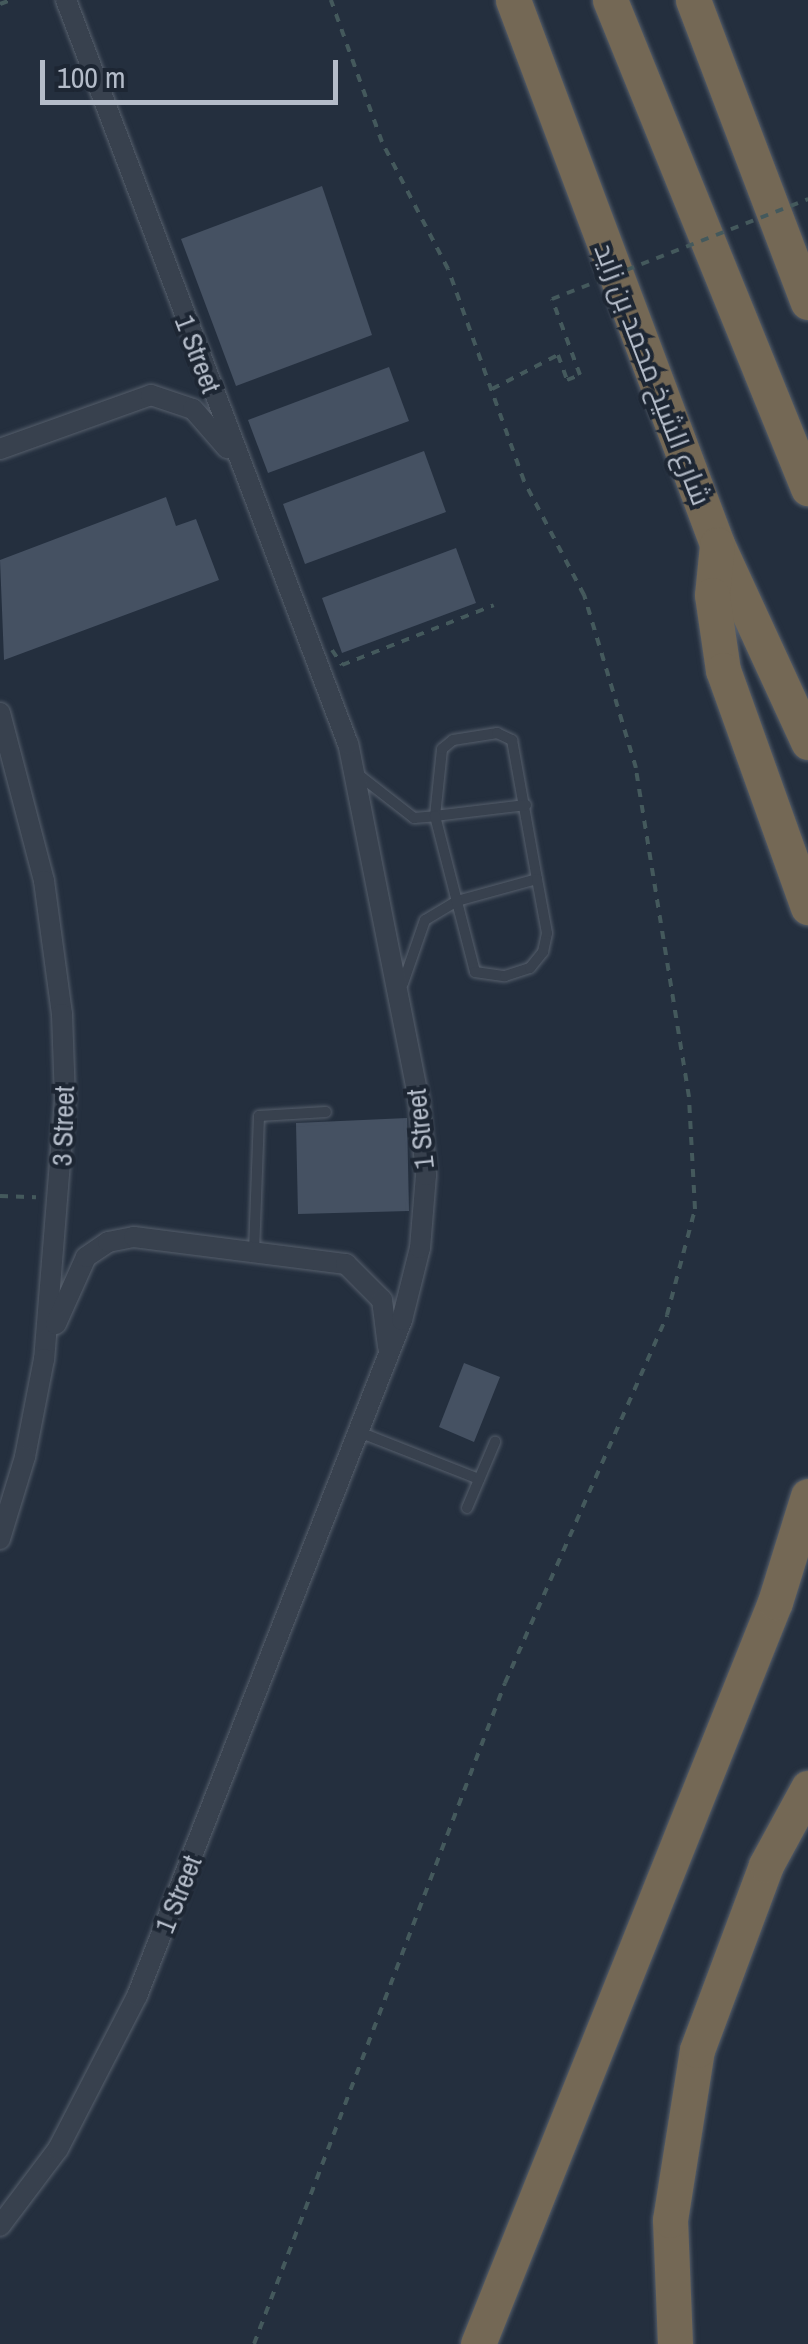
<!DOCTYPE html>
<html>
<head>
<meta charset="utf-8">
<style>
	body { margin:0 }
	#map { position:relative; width:808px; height:2344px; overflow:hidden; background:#242f3e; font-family:"Archivo Narrow",Cairo,sans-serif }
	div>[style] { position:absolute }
	.building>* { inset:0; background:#455162 }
	.path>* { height:4px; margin-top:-2px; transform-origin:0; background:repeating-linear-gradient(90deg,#44595c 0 8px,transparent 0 16px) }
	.roads { filter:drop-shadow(0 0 2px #565f6c) drop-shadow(0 0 2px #565f6c) }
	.lane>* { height:10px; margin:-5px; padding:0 5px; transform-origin:5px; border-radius:5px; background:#38414e }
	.street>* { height:20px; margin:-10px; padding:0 10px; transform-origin:10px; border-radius:10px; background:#38414e }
	.highway>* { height:35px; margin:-17.5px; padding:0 17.5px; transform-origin:17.5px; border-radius:17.5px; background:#746855 }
	.path-bridge>* { height:4px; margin-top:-2px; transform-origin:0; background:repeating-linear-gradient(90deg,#44595c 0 8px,transparent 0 16px) }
	span { translate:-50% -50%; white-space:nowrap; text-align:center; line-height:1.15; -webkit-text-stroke:8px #1d2633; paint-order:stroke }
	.street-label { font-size:28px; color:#b4bcc9 }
	.scale { position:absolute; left:40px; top:60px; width:298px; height:45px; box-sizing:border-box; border:5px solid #b4bcc9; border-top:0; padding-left:12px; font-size:30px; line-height:35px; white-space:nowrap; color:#b4bcc9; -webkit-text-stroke:8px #1d2633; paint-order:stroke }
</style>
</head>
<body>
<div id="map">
	<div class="building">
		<div style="clip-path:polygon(322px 186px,372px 335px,236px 386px,181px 239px)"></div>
		<div style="clip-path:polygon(389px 367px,409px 421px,268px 473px,248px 420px)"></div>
		<div style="clip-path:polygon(424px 451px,446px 512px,305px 564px,283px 504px)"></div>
		<div style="clip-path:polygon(166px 497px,176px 526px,196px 519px,219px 580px,4px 660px,0 560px)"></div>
		<div style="clip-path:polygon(456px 548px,476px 603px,342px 653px,322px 598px)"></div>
		<div style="clip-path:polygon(407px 1118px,409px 1211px,298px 1214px,296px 1123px)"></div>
		<div style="clip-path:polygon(464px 1363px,500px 1377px,474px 1442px,439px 1427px)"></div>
	</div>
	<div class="path">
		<div style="left:0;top:4px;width:12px;rotate:-20deg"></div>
		<div style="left:492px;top:389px;width:74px;rotate:-27.3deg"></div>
		<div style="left:558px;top:355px;width:27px;rotate:70deg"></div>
		<div style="left:567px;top:380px;width:14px;rotate:-21deg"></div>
		<div style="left:580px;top:375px;width:81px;rotate:-110.2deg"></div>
		<div style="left:332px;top:650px;width:18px;rotate:56deg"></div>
		<div style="left:342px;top:665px;width:163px;rotate:-21.5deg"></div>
		<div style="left:0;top:1196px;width:36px;rotate:2deg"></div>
		<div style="left:254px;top:2344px;width:707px;rotate:-69.21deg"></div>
		<div style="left:505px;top:1683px;width:402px;rotate:-66.2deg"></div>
		<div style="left:667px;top:1315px;width:110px;rotate:-75.2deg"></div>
		<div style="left:695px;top:1209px;width:112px;rotate:-93.1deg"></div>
		<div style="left:689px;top:1097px;width:333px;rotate:-99.2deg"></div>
		<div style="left:636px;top:768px;width:181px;rotate:-106.7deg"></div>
		<div style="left:584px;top:595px;width:129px;rotate:-117.8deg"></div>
		<div style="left:524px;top:481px;width:225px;rotate:-109.7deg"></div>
		<div style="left:448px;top:269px;width:143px;rotate:-117.5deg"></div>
		<div style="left:382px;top:142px;width:151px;rotate:-109.8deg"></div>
	</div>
	<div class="roads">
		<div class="lane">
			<div style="left:355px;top:772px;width:75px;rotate:37.9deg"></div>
			<div style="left:414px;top:818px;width:21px;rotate:-5deg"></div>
			<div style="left:435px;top:816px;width:67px;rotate:-84deg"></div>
			<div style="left:442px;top:749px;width:14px;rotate:-39deg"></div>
			<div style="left:453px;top:740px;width:45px;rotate:-9deg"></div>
			<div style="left:497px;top:733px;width:17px;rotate:25deg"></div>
			<div style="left:512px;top:740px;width:141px;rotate:79.8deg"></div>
			<div style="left:537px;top:879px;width:83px;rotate:164.6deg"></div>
			<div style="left:457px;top:901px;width:37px;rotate:149deg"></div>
			<div style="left:425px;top:920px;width:67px;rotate:109.2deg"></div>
			<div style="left:526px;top:805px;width:92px;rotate:173.1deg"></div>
			<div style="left:435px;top:816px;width:161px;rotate:75.6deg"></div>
			<div style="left:475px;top:972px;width:30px;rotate:8deg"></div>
			<div style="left:505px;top:976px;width:26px;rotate:-18deg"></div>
			<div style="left:530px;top:968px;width:21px;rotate:-51deg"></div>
			<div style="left:543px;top:952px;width:19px;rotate:-78deg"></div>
			<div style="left:547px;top:933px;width:55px;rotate:-100.5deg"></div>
			<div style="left:254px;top:1252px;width:136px;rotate:-87.9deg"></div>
			<div style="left:259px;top:1116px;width:67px;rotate:-3.4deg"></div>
			<div style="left:359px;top:1432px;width:129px;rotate:21.4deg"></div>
			<div style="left:467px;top:1508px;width:72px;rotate:-67deg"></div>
		</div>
		<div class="street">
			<div style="left:0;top:449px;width:160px;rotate:-19.7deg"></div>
			<div style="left:151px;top:395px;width:44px;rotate:18.4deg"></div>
			<div style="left:193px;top:409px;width:52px;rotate:48.9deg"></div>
			<div style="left:0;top:713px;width:174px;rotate:75.3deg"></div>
			<div style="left:44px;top:881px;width:134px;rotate:82.3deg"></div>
			<div style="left:62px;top:1014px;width:86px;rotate:88deg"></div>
			<div style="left:65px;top:1100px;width:260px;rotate:94.6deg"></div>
			<div style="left:44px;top:1359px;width:100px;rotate:101deg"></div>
			<div style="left:25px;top:1457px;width:86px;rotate:107deg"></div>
			<div style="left:56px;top:1324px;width:73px;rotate:-65.9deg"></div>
			<div style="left:86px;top:1257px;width:27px;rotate:-34deg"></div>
			<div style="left:108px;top:1242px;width:26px;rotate:-11deg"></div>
			<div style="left:134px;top:1237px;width:214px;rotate:7.3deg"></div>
			<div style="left:346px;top:1264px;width:51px;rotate:45deg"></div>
			<div style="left:382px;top:1300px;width:47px;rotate:82.7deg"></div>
			<div style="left:0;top:2226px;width:96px;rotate:-53deg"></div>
			<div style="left:58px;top:2149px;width:172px;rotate:-62.7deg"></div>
			<div style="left:137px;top:1996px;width:726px;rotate:-68.59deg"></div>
			<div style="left:402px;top:1320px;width:74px;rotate:-76deg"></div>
			<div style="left:420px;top:1248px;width:73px;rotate:-85.3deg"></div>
			<div style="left:426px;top:1175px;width:74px;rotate:-95.4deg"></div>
			<div style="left:419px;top:1101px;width:364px;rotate:-101.2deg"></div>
			<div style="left:348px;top:744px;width:796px;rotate:-110.76deg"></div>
		</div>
		<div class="highway">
			<div style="left:513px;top:0;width:581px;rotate:69.44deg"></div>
			<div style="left:717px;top:544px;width:218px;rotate:65.3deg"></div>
			<div style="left:610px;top:0;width:527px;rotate:67.92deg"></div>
			<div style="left:693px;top:0;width:323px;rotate:69.2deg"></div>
			<div style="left:717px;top:545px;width:50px;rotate:95.7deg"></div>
			<div style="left:712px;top:595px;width:76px;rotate:81.7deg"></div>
			<div style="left:723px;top:670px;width:252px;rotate:70.3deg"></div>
			<div style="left:478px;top:2344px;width:799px;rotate:-68.19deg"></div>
			<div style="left:775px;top:1602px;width:111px;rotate:-72.7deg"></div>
			<div style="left:675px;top:2344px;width:124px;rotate:-92.3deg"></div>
			<div style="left:670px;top:2220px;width:172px;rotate:-81deg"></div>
			<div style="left:697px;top:2050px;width:197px;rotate:-69.5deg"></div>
			<div style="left:766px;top:1865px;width:88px;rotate:-61.4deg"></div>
		</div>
	</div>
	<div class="path-bridge">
		<div style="left:552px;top:299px;width:275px;rotate:-21.3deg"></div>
	</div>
	<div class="street-label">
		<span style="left:198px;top:354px;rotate:69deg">1 Street</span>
		<span style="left:653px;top:374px;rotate:69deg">شارع الشيخ محمد بن زايد</span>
		<span style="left:63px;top:1126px;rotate:-88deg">3 Street</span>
		<span style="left:420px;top:1129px;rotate:-96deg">1 Street</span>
		<span style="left:178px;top:1894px;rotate:-68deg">1 Street</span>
	</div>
	<div class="scale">100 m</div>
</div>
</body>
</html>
